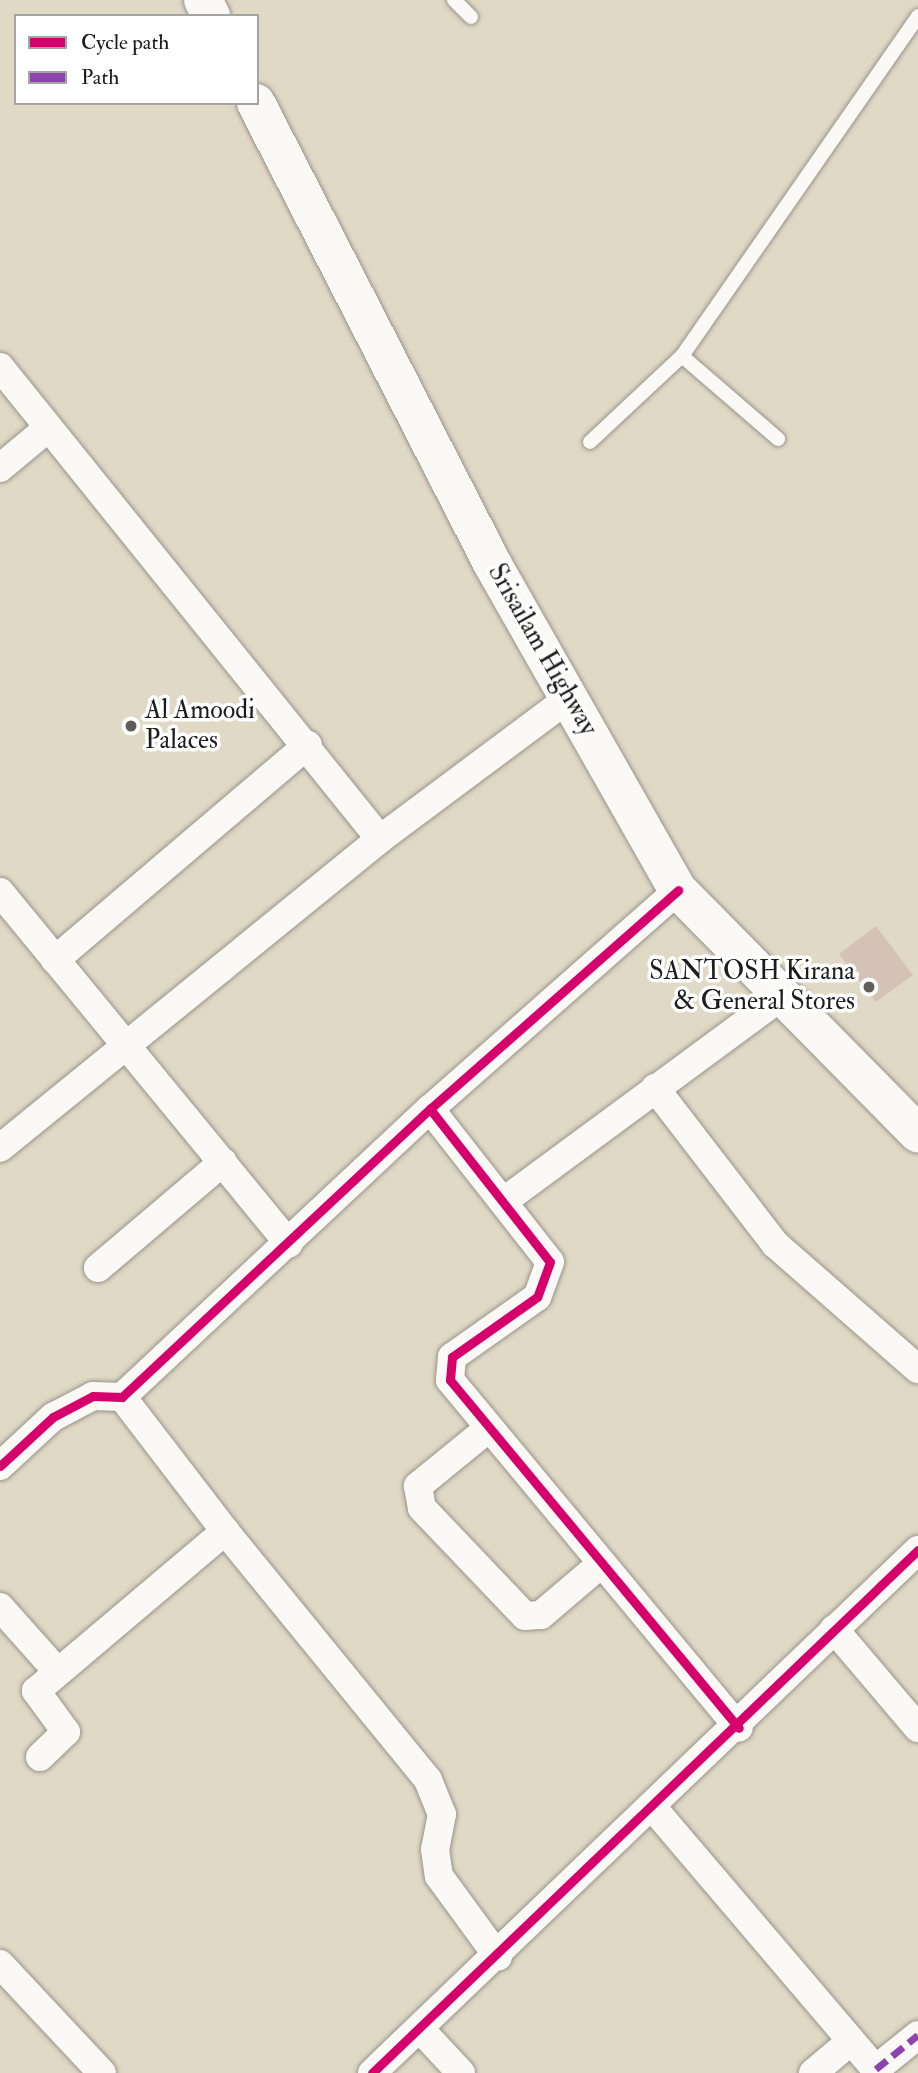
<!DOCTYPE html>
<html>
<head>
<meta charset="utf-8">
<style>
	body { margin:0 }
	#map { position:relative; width:918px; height:2073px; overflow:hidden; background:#e0d9c6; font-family:"IM FELL Double Pica",serif }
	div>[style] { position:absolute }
	.building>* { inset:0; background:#d5c2b7 }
	.roads { filter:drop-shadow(0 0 2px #99958a) drop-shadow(0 0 2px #99958a) }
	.service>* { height:14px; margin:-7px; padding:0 7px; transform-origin:7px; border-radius:7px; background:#faf9f6 }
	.minor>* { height:28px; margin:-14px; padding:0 14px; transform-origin:14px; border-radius:14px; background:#faf9f6 }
	.trunk>* { height:38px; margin:-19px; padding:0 19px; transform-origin:19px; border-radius:19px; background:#faf9f6 }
	.quiet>* { height:7px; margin-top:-3.5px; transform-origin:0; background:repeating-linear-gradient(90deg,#8e44ad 0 14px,transparent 0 21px) }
	.cycleway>* { height:9px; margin:-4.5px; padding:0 4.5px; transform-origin:4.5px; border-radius:4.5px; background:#d6006c }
	.dots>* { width:19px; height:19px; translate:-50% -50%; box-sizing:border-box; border:4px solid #fff; border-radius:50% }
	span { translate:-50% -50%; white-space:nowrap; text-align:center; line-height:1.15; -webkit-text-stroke:7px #fff; paint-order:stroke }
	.street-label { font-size:26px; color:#1c1c1c }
	.poi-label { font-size:26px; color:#1c1c1c }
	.left { translate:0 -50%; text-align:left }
	.right { translate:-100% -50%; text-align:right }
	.legend { position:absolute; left:14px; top:14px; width:245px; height:91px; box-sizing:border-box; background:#fff; border:2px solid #a4a4a4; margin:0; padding:9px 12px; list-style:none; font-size:21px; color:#1c1c1c }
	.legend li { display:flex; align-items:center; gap:14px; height:35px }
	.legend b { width:35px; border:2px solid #a4a4a4 }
</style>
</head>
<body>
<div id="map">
	<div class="building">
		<div style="clip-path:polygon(876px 926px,913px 975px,876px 1002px,839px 954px)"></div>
	</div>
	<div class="roads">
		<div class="service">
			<div style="left:454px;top:0;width:24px;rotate:45deg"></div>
			<div style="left:682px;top:356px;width:127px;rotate:40.8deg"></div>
			<div style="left:590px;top:442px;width:126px;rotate:-43.1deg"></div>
			<div style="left:682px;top:356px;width:414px;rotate:-55.2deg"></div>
		</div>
		<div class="minor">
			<div style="left:0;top:367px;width:606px;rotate:51.16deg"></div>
			<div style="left:0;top:468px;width:62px;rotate:-39.8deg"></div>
			<div style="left:0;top:892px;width:455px;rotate:50.6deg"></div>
			<div style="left:55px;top:960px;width:332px;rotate:-40.4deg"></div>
			<div style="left:655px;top:1088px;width:197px;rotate:52.4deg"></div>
			<div style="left:775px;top:1244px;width:190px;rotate:41.2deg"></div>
			<div style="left:430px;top:1109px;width:194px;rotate:51.9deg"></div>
			<div style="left:550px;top:1262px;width:37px;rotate:110deg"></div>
			<div style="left:537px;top:1297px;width:104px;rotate:144.8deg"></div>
			<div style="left:452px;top:1357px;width:23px;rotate:95deg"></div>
			<div style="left:450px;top:1380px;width:452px;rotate:50.3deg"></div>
			<div style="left:0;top:1148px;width:490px;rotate:-39.1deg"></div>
			<div style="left:380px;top:839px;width:236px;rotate:-36.7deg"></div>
			<div style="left:504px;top:1201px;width:344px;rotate:-36.4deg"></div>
			<div style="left:98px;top:1268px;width:164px;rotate:-40.3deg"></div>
			<div style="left:489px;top:1428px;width:92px;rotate:140.8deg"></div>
			<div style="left:418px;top:1486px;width:22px;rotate:80deg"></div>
			<div style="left:422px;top:1508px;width:149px;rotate:46.4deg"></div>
			<div style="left:525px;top:1616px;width:16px;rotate:-4deg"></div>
			<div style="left:541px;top:1615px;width:80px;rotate:-40.4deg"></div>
			<div style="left:0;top:1466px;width:72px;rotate:-42.8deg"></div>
			<div style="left:53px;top:1417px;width:45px;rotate:-27.7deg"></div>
			<div style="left:93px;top:1396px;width:29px;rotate:2deg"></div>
			<div style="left:122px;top:1397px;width:422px;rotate:-43.1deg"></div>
			<div style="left:430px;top:1109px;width:331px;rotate:-41.4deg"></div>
			<div style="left:225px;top:1531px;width:321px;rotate:50.8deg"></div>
			<div style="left:428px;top:1780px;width:37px;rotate:68deg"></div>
			<div style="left:442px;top:1814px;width:36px;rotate:101deg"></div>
			<div style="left:435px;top:1849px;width:27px;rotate:82deg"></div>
			<div style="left:439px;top:1876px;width:100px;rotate:53.9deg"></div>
			<div style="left:0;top:1607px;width:86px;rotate:48.3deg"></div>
			<div style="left:834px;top:1629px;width:130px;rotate:49.7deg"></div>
			<div style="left:40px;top:1757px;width:36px;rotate:-44deg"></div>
			<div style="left:66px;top:1732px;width:51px;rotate:-126.2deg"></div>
			<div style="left:36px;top:1691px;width:248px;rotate:-40.2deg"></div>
			<div style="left:225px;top:1531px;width:169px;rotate:-127.5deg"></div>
			<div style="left:654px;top:1809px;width:347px;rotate:49.6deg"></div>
			<div style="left:0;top:1964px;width:149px;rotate:46.9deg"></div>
			<div style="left:420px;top:2029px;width:60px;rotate:47deg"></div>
			<div style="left:876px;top:2069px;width:54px;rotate:-39deg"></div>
			<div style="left:372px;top:2073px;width:756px;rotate:-43.77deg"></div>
			<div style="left:813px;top:2073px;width:48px;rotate:-40deg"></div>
		</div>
		<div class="trunk">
			<div style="left:203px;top:0;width:18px;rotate:63deg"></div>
			<div style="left:256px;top:103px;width:519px;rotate:62.84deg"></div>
			<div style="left:493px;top:565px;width:374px;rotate:60.4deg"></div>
			<div style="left:678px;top:890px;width:342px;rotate:45.4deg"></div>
		</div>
	</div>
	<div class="quiet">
		<div style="left:876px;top:2069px;width:54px;rotate:-39deg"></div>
	</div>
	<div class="cycleway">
		<div style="left:430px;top:1109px;width:194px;rotate:51.9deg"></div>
		<div style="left:550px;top:1262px;width:37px;rotate:110deg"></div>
		<div style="left:537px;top:1297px;width:104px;rotate:144.8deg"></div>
		<div style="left:452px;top:1357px;width:23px;rotate:95deg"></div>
		<div style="left:450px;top:1380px;width:452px;rotate:50.3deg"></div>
		<div style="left:0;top:1466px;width:72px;rotate:-42.8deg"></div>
		<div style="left:53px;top:1417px;width:45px;rotate:-27.7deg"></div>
		<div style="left:93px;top:1396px;width:29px;rotate:2deg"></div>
		<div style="left:122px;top:1397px;width:422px;rotate:-43.1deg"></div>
		<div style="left:430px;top:1109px;width:331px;rotate:-41.4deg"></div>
		<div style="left:372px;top:2073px;width:756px;rotate:-43.77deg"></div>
	</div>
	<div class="dots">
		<div style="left:131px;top:726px;background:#615e58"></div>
		<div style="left:869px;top:987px;background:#615e58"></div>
	</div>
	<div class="street-label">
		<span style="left:542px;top:650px;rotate:60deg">Srisailam Highway</span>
	</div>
	<div class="poi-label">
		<span class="left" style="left:145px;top:726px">Al Amoodi<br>Palaces</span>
		<span class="right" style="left:855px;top:987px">SANTOSH Kirana<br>&amp; General Stores</span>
	</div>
	<ul class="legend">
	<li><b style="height:9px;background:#d6006c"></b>Cycle path</li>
	<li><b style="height:9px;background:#8e44ad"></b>Path</li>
	</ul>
</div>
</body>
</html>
